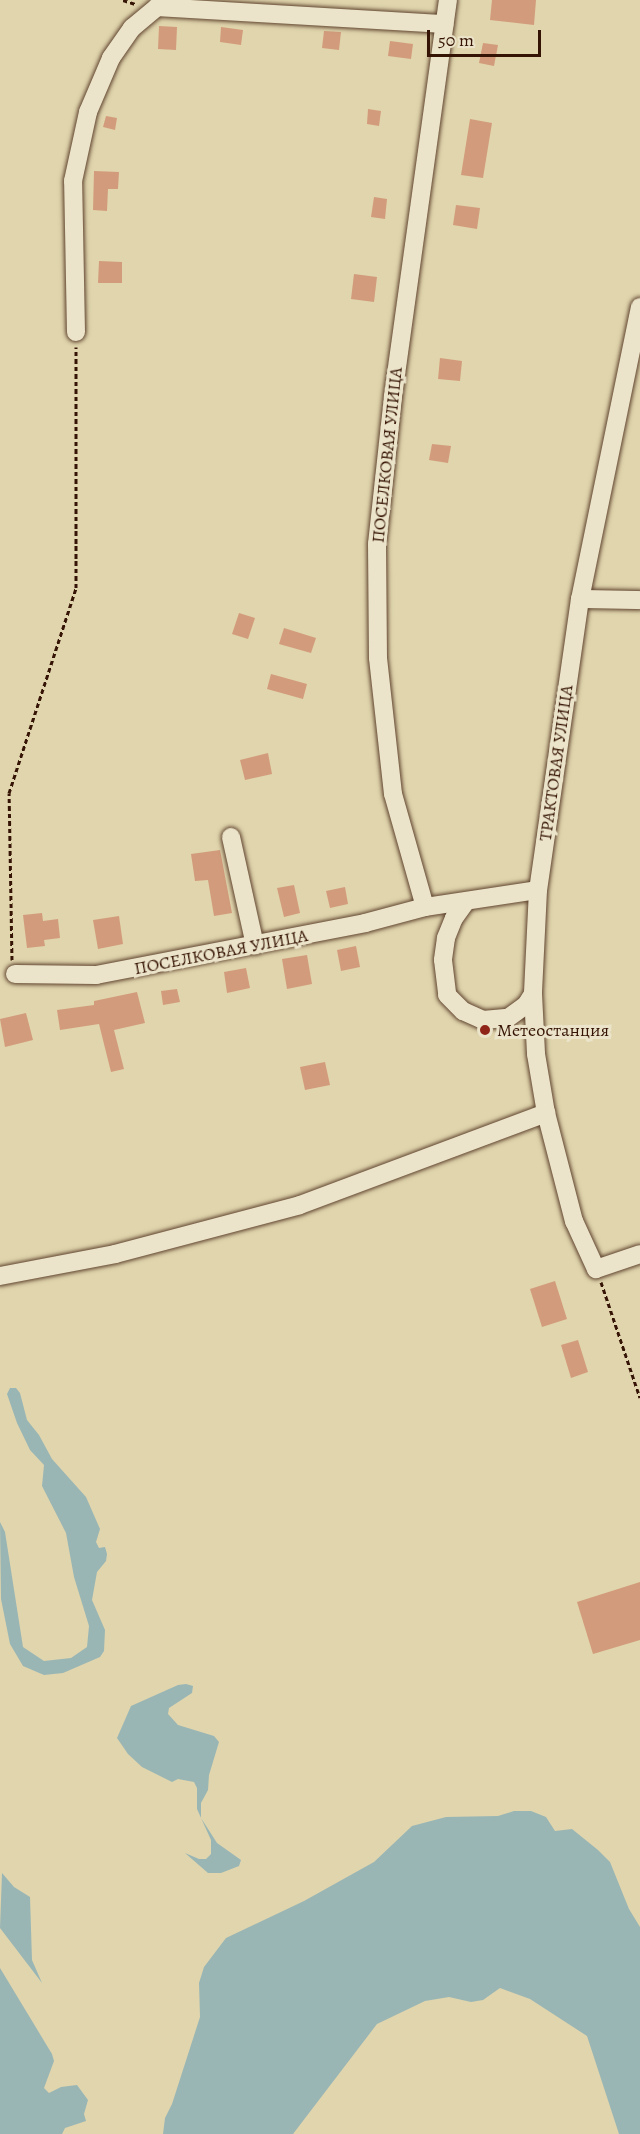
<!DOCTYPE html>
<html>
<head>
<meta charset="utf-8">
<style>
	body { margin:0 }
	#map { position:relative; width:640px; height:2134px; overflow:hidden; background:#e0d5ad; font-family:Alegreya,serif }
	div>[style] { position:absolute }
	.water>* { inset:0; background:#99b6b5 }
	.building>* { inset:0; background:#d29c7c }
	.path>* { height:3px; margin-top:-1.5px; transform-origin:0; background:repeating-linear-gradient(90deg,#361405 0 4.5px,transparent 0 7.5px) }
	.roads { filter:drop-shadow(0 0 2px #60442f) drop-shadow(0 0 2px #60442f) }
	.minor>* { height:18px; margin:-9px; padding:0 9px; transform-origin:9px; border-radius:9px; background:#ebe4ca }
	.dots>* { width:16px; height:16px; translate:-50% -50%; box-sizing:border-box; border:3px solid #ebe4ca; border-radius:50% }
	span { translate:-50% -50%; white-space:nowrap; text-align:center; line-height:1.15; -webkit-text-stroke:6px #ebe4ca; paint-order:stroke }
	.street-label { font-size:18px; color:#361405 }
	.poi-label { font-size:18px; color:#361405 }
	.left { translate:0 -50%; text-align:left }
	.scale { position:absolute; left:427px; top:30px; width:114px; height:27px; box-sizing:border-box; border:3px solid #361405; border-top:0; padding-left:8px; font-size:18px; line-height:21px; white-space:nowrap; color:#361405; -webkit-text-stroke:4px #ebe4ca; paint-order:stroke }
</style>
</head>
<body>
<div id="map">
	<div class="water">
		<div style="clip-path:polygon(10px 1388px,16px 1388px,20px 1393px,27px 1420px,39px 1435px,52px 1459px,86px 1497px,100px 1529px,96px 1542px,99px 1548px,105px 1547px,107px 1554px,106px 1561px,97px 1572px,92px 1600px,105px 1630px,104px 1651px,100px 1657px,63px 1673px,44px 1675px,23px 1666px,10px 1644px,1px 1599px,0 1522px,5px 1532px,23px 1647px,44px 1661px,71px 1658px,87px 1647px,89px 1626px,74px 1577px,66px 1533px,42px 1486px,44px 1465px,30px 1450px,17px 1423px,7px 1394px)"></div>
		<div style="clip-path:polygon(186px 1684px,193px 1686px,192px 1693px,169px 1708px,168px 1714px,178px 1725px,214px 1736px,219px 1742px,209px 1775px,208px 1790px,201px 1803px,201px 1818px,217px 1843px,241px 1860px,239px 1866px,221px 1873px,208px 1873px,185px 1853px,199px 1859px,206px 1859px,211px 1854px,211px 1840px,197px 1809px,197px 1788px,194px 1782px,178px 1779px,172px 1782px,142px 1767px,128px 1754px,117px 1738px,131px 1706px,178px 1685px)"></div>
		<div style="clip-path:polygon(514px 1811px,531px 1811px,546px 1817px,555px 1831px,572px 1829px,598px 1850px,610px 1862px,629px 1909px,640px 1927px,640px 2134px,619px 2134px,587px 2036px,530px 1999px,500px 1988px,483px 2000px,471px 2002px,449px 1997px,425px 2001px,377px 2024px,293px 2134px,163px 2134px,165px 2118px,172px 2104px,200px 2017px,199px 1983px,204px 1967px,226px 1938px,304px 1901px,374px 1862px,412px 1826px,446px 1817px,498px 1816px)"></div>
		<div style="clip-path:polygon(2px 1873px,14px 1887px,30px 1897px,32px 1960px,42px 1983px,0 1928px)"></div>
		<div style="clip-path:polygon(0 1968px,52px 2054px,54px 2061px,44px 2088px,49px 2093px,61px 2087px,77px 2085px,88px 2100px,84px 2114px,86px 2121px,65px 2128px,62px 2134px,0 2134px)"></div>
	</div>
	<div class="building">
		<div style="clip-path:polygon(492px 0,536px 0,534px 25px,490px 20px)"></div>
		<div style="clip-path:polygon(159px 26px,177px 27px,176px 50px,158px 49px)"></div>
		<div style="clip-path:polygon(221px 27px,243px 30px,241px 45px,220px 42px)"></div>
		<div style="clip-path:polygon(324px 31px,341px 32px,339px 50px,322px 48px)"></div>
		<div style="clip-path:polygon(390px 41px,413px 44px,411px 59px,388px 56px)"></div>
		<div style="clip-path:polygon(483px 43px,498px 45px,494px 66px,479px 63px)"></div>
		<div style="clip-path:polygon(368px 109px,381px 111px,379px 126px,367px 124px)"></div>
		<div style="clip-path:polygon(106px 116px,117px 118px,115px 130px,103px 127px)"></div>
		<div style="clip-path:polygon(470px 119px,492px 123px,483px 178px,461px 175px)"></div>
		<div style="clip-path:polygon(94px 171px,119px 172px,118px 189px,108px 189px,107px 211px,93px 210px)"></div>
		<div style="clip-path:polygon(374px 197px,387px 199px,385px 219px,371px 217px)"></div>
		<div style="clip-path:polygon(456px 205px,480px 208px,477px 229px,453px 225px)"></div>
		<div style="clip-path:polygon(99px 261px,122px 262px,122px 283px,98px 283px)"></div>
		<div style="clip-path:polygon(354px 274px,377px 277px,374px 302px,351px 299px)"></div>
		<div style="clip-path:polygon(440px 358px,462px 361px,460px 381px,438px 379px)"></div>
		<div style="clip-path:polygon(432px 444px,451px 446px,448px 463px,429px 460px)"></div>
		<div style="clip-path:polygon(239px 613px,255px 618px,248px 639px,232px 634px)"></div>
		<div style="clip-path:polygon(284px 628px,316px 638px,311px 653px,279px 644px)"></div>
		<div style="clip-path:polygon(271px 674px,307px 684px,303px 699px,267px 689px)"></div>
		<div style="clip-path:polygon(268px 753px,272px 774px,245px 780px,240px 760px)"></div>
		<div style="clip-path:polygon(220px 850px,232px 913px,214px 916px,208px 880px,195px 881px,191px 854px)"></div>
		<div style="clip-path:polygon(294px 885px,300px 913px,284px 917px,277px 888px)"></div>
		<div style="clip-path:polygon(345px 887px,348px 904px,330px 908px,326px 891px)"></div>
		<div style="clip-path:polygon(42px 913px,43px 921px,58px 919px,60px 938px,44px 940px,45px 946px,27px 948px,23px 915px)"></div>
		<div style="clip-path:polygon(119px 916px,123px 944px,98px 949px,93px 920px)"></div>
		<div style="clip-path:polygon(356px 946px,360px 967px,341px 971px,337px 950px)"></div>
		<div style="clip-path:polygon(307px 955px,312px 984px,287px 989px,282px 959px)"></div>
		<div style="clip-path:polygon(246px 968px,250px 988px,227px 993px,224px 972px)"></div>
		<div style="clip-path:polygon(177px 989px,180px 1002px,163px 1005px,161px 991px)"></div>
		<div style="clip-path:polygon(137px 992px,145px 1023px,114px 1030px,124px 1069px,111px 1072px,99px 1024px,60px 1030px,57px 1010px,94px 1005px,94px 1001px)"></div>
		<div style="clip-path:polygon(26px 1013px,33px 1040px,5px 1047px,0 1019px)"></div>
		<div style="clip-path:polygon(325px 1062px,330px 1085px,305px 1090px,300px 1067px)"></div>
		<div style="clip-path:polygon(555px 1281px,567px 1319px,542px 1327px,530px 1289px)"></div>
		<div style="clip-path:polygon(578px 1340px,588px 1372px,571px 1378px,561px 1345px)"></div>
		<div style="clip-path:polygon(640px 1582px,640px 1640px,593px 1654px,577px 1602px)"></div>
	</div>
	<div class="path">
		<div style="left:123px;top:0;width:13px;rotate:18deg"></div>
		<div style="left:12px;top:960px;width:167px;rotate:-91deg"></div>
		<div style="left:9px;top:793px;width:216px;rotate:-71.9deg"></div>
		<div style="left:76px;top:588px;width:241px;rotate:-90deg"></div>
		<div style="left:601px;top:1282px;width:122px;rotate:71.4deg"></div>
	</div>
	<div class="roads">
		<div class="minor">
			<div style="left:640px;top:307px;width:298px;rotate:101.6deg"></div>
			<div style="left:580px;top:599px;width:294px;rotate:98.2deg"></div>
			<div style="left:538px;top:890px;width:104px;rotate:92.8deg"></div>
			<div style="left:533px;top:994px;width:60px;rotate:87.1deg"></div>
			<div style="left:536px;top:1054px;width:60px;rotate:80.4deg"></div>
			<div style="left:546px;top:1113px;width:112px;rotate:75.5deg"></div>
			<div style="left:574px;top:1221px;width:53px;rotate:65.4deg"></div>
			<div style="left:596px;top:1269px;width:46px;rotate:-18.8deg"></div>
			<div style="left:76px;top:332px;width:151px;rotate:-91.1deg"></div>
			<div style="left:73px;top:181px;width:71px;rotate:-77.7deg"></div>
			<div style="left:88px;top:112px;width:59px;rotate:-66.9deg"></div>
			<div style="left:111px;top:58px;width:37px;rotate:-55deg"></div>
			<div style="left:132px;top:28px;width:33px;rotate:-40deg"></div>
			<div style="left:157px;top:7px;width:288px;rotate:3.4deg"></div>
			<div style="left:580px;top:599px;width:60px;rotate:1deg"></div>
			<div style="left:231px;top:837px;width:111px;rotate:77.5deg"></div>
			<div style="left:465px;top:903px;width:19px;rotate:126deg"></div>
			<div style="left:454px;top:918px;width:22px;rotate:112deg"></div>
			<div style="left:446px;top:938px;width:22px;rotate:98deg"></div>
			<div style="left:443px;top:960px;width:35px;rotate:83deg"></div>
			<div style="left:447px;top:995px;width:23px;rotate:45deg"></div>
			<div style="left:463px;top:1011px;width:22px;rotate:24deg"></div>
			<div style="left:483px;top:1020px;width:25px;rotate:-5deg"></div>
			<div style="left:508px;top:1018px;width:22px;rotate:-36deg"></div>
			<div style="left:526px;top:1005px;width:13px;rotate:-58deg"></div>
			<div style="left:425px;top:907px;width:117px;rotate:-105.8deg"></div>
			<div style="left:393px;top:794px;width:137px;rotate:-96.3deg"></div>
			<div style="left:378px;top:658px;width:114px;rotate:-90.5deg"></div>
			<div style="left:377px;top:544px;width:149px;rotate:-83.8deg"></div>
			<div style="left:393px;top:396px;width:400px;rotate:-82.1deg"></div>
			<div style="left:15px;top:974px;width:81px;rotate:0.7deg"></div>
			<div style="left:96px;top:975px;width:274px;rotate:-10.9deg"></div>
			<div style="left:365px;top:923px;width:62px;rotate:-14.9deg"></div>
			<div style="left:425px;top:907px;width:114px;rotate:-8.6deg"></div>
			<div style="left:0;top:1276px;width:117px;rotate:-10.8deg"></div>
			<div style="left:115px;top:1254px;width:191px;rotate:-14.8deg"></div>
			<div style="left:300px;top:1205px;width:263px;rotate:-20.5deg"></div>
		</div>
	</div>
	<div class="dots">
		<div style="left:485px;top:1030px;background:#8f2418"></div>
	</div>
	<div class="street-label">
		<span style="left:387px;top:455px;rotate:-84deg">ПОСЕЛКОВАЯ УЛИЦА</span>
		<span style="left:556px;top:763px;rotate:-82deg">ТРАКТОВАЯ УЛИЦА</span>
		<span style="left:221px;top:952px;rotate:-11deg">ПОСЕЛКОВАЯ УЛИЦА</span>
	</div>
	<div class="poi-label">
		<span class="left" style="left:497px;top:1030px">Метеостанция</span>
	</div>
	<div class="scale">50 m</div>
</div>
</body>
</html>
